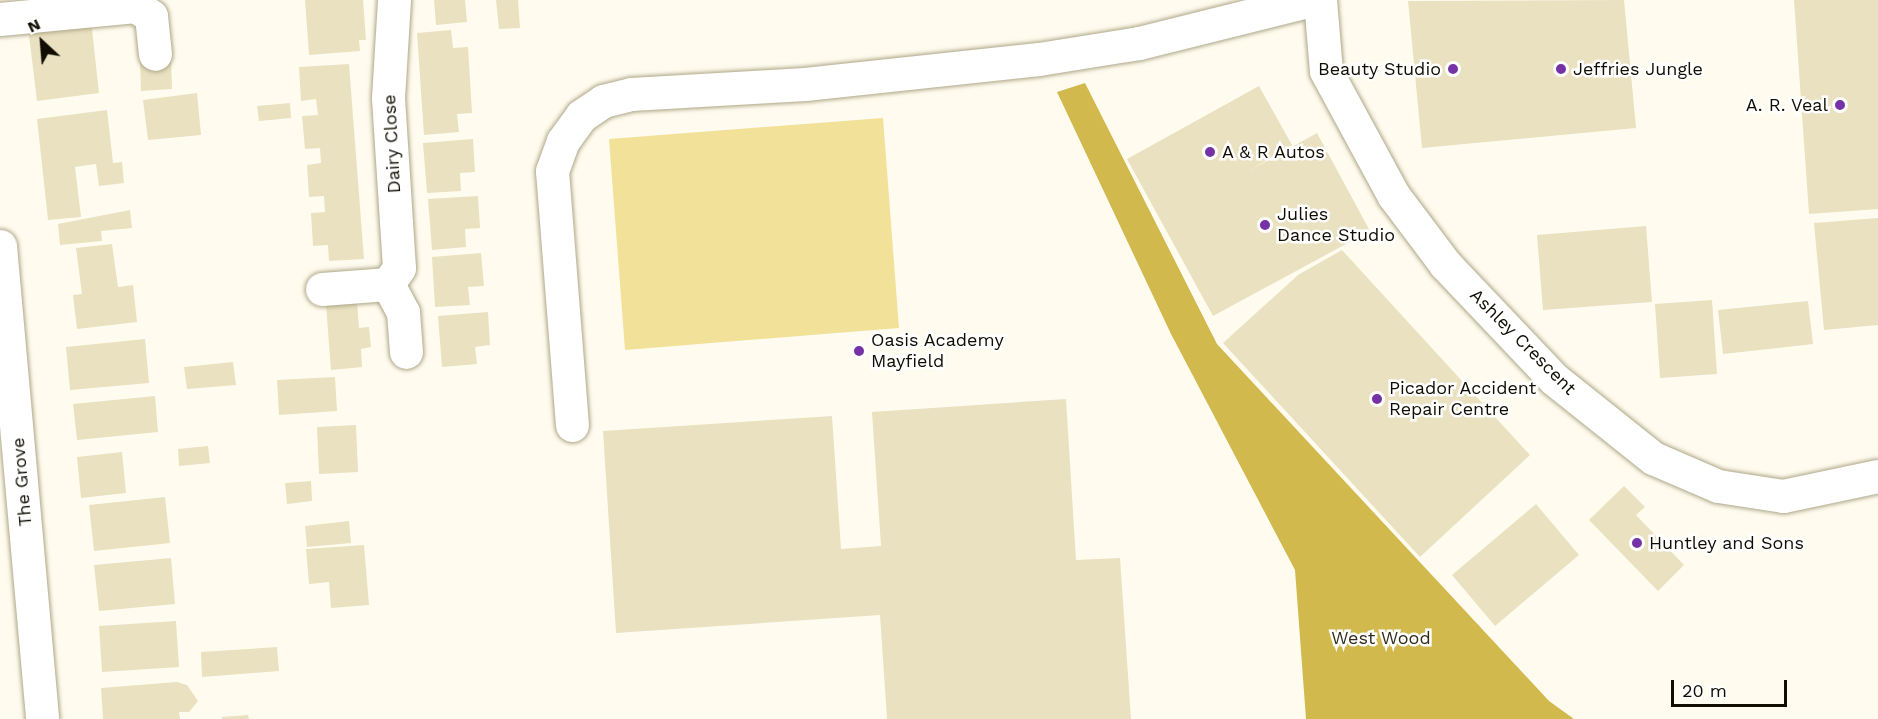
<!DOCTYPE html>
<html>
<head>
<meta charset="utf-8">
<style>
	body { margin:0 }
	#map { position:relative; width:1878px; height:719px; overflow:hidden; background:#fffcef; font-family:"Work Sans",sans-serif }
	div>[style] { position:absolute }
	.green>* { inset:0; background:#f1e199 }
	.forest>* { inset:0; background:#d1b94e }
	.building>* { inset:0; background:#e9e1c0 }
	.roads { filter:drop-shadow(0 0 2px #aea788) drop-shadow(0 0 2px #aea788) }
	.minor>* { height:33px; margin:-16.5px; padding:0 16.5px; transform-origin:16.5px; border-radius:16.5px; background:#fff }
	.dots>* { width:16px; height:16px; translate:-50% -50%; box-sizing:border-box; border:3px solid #fff; border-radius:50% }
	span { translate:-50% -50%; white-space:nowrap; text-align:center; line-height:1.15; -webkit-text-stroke:5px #fff; paint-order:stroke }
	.poi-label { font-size:18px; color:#100d03 }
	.right { translate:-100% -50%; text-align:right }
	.left { translate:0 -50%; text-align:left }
	.street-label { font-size:18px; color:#100d03 }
	.park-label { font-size:18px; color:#302c19 }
	.north { position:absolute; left:12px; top:12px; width:60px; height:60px; -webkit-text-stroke:4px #fff; paint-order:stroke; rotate:334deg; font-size:16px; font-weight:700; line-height:24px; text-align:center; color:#100d03 }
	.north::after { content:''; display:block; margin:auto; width:21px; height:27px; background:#100d03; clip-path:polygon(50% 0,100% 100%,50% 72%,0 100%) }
	.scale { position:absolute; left:1671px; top:680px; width:116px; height:27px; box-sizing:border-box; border:3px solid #100d03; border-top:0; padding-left:8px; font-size:18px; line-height:21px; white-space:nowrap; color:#100d03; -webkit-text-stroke:4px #fff; paint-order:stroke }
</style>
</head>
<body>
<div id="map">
	<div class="green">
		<div style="clip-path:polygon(883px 118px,899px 328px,625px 350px,609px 139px)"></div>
	</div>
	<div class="forest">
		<div style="clip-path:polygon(1085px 83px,1217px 344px,1549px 701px,1574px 719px,1306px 719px,1295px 570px,1171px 334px,1057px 92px)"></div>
	</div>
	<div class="building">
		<div style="clip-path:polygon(305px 0,363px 0,366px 40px,359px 40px,360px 51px,309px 55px)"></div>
		<div style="clip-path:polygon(434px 0,465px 0,467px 22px,436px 25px)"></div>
		<div style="clip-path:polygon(496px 0,518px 0,520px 28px,499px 29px)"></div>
		<div style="clip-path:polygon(1624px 0,1636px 128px,1422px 148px,1408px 1px)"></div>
		<div style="clip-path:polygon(1794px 0,1878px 0,1878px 209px,1809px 214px)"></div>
		<div style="clip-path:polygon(91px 20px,99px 93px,37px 101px,28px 27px)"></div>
		<div style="clip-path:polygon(451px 30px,453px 48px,468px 47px,472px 113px,457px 114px,459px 132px,424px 135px,417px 33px)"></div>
		<div style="clip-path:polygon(171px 58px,172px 89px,141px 91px,140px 61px)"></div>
		<div style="clip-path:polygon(349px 64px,364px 259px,329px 261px,328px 245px,313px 246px,311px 213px,325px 212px,324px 196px,309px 197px,307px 165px,321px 163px,320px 148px,305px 149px,302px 116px,318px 115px,316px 99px,301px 101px,299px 67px)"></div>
		<div style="clip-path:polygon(1259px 86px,1292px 145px,1247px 172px,1317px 133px,1370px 231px,1213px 316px,1127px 159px)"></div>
		<div style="clip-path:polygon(197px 93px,201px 135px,148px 140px,143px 100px)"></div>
		<div style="clip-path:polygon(290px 103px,291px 118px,259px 121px,257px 106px)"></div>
		<div style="clip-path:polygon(107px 110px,113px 163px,122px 162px,124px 183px,99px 186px,96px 164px,75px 167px,81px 217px,48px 220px,37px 119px)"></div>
		<div style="clip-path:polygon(473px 139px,475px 172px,460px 173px,461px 191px,427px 193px,423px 143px)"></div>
		<div style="clip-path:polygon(478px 196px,480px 228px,465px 229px,466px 247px,432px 250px,428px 199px)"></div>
		<div style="clip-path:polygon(130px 210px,132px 228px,101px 231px,102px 241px,60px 245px,58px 224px)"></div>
		<div style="clip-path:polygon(1878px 218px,1878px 325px,1824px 330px,1814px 223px)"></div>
		<div style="clip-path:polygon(1646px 226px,1652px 302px,1543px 310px,1537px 235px)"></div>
		<div style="clip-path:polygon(112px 244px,118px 287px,133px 285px,137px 322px,77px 329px,73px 295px,82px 294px,76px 248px)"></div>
		<div style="clip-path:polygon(1342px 250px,1530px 455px,1420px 557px,1223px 343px,1298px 275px)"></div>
		<div style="clip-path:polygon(481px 253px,484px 286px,468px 287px,470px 305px,435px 307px,432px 257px)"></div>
		<div style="clip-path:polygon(1712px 300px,1717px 374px,1660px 378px,1655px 304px)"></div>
		<div style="clip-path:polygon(1808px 301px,1813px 344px,1723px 354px,1718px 310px)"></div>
		<div style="clip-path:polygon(357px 303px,359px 328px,369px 327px,371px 347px,361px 349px,362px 367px,331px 370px,326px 305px)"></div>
		<div style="clip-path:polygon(488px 312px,490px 345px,475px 347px,477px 364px,442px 367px,438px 316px)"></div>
		<div style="clip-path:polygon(145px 339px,149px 383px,70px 390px,66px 347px)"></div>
		<div style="clip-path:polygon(233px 362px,236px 385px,187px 389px,184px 367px)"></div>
		<div style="clip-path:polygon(335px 377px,337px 411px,279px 415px,277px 380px)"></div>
		<div style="clip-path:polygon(155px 396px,158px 432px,77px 440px,73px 404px)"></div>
		<div style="clip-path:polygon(1066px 399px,1076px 560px,1120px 558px,1131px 719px,887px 719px,880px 615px,616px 633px,603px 431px,832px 416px,841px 549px,881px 546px,872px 412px)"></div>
		<div style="clip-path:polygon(356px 425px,358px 472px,319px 474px,317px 427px)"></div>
		<div style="clip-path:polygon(208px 446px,210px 463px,179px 466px,178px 449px)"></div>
		<div style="clip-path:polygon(122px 452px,126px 493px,81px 498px,77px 457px)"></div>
		<div style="clip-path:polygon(311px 481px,312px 501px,287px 504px,285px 483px)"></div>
		<div style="clip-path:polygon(1624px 486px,1645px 507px,1636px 515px,1684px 565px,1658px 591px,1589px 520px)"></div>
		<div style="clip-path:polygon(165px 497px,170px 543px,94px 551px,89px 505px)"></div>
		<div style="clip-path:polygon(1536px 504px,1579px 555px,1495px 626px,1452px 575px)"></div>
		<div style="clip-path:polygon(349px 521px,351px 543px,307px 547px,305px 526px)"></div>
		<div style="clip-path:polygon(364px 545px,369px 605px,331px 608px,329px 582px,309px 584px,306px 549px)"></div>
		<div style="clip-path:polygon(171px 558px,175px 604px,99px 611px,94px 565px)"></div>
		<div style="clip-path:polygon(176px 621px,179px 667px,102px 672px,99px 626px)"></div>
		<div style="clip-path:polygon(277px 647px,279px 671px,202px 677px,201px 652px)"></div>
		<div style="clip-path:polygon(177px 682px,187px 685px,198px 701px,189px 712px,179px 712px,180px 719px,103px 719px,101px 688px)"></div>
		<div style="clip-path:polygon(248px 715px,249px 719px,222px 719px,222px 717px)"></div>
	</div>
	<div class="roads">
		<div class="minor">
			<div style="left:394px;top:0;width:98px;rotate:93.5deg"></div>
			<div style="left:388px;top:98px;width:170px;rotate:86.3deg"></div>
			<div style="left:399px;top:268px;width:19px;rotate:125deg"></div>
			<div style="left:388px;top:284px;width:32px;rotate:62deg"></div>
			<div style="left:403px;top:312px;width:40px;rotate:85.7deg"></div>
			<div style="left:1320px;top:0;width:71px;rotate:85.2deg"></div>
			<div style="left:1326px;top:71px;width:142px;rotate:61.5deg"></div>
			<div style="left:1394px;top:196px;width:85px;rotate:53.1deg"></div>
			<div style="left:1445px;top:264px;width:158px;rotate:46.5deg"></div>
			<div style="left:1554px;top:379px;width:127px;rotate:38.6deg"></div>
			<div style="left:1653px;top:458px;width:71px;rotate:23.3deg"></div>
			<div style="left:1718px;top:486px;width:66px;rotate:8.7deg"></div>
			<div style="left:1783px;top:496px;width:97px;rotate:-11.9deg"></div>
			<div style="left:0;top:19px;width:136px;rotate:-5.5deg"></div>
			<div style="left:135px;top:6px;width:19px;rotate:32deg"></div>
			<div style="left:151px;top:16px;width:38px;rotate:84deg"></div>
			<div style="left:0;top:246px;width:475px;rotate:84.9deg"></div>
			<div style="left:322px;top:289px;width:66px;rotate:-4.3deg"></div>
			<div style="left:572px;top:425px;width:255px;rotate:-94.5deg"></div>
			<div style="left:552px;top:171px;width:32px;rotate:-70deg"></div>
			<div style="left:563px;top:141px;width:31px;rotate:-54deg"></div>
			<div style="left:581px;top:116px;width:27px;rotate:-34deg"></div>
			<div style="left:603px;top:101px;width:29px;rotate:-14deg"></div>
			<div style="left:631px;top:94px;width:174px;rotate:-3.3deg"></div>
			<div style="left:805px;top:84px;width:235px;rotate:-6.1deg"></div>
			<div style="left:1039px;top:59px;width:101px;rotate:-9.1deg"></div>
			<div style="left:1139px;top:43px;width:177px;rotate:-14deg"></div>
		</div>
	</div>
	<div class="dots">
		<div style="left:1453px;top:69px;background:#7432a6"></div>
		<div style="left:1561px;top:69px;background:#7432a6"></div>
		<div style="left:1840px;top:105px;background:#7432a6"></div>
		<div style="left:1210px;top:152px;background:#7432a6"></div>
		<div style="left:1265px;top:225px;background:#7432a6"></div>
		<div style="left:859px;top:351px;background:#7432a6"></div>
		<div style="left:1377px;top:399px;background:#7432a6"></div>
		<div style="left:1637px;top:543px;background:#7432a6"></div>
	</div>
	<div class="poi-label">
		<span class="right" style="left:1441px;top:69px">Beauty Studio</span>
		<span class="left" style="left:1573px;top:69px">Jeffries Jungle</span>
		<span class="right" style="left:1828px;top:105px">A. R. Veal</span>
		<span class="left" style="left:1222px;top:152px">A &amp; R Autos</span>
		<span class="left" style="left:1277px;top:225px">Julies<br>Dance Studio</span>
		<span class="left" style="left:871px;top:351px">Oasis Academy<br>Mayfield</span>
		<span class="left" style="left:1389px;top:399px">Picador Accident<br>Repair Centre</span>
		<span class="left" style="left:1649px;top:543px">Huntley and Sons</span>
	</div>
	<div class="street-label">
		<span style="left:392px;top:144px;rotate:-93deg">Dairy Close</span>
		<span style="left:1523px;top:342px;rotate:45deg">Ashley Crescent</span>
		<span style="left:22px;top:482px;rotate:-95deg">The Grove</span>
	</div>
	<div class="park-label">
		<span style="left:1381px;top:638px">West Wood</span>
	</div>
	<div class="north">N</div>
	<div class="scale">20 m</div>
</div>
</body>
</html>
